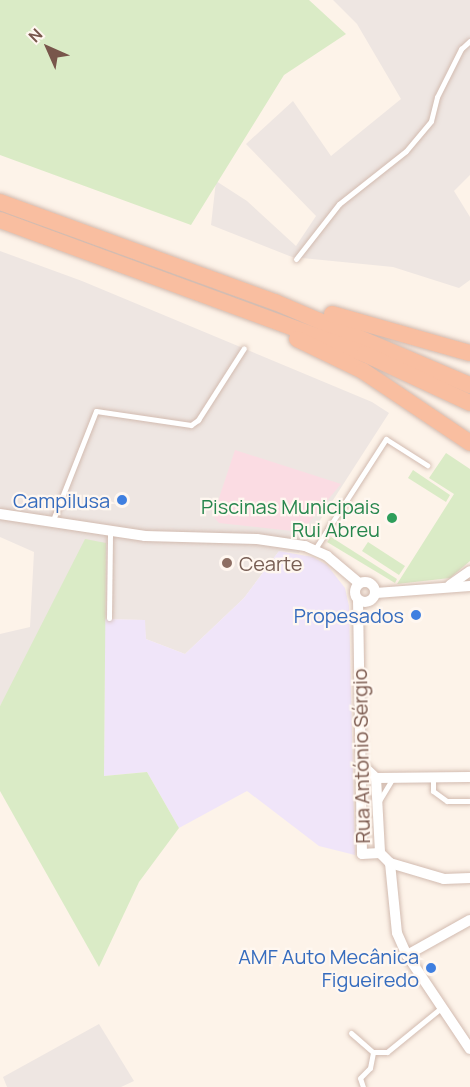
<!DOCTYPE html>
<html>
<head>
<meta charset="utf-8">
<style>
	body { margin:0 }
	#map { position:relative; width:470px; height:1087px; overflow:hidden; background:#fdf3e9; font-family:Manrope,sans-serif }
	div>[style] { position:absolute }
	.industrial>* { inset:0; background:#eee6e2 }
	.education>* { inset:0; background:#f0e5f9 }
	.medical>* { inset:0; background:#fbdce3 }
	.green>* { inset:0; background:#daebc6 }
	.roads { filter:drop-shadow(0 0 2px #d2bbb0) drop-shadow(0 0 2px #d2bbb0) }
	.service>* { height:5px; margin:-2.5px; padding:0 2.5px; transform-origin:2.5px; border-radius:2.5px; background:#fff }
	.minor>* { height:10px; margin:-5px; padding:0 5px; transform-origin:5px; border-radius:5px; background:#fff }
	.minor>.ring { margin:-5px; padding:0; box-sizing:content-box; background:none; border:10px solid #fff; border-radius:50% }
	.trunk>* { height:16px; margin:-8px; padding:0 8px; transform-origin:8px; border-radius:8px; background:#f9bea0 }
	.dots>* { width:16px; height:16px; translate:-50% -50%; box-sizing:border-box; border:3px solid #fff7f0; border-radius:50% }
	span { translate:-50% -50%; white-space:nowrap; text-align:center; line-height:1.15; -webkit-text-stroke:4.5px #fff7f0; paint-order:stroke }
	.shop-label { font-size:20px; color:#366cbe }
	.right { translate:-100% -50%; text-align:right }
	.leisure-label { font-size:20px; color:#27864d }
	.education-label { font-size:20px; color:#785e54 }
	.left { translate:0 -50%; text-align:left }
	.street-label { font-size:20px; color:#78564b }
	.north { position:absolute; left:18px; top:18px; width:60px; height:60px; -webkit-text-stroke:4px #fff7f0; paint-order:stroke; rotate:315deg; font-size:16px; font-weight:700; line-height:24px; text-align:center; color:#78564b }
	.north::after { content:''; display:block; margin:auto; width:21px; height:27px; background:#78564b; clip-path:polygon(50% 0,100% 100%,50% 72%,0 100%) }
</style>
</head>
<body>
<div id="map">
	<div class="industrial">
		<div style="clip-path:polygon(333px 0,470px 0,470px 175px,454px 191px,470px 217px,470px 280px,459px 288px,393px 267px,292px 257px,211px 225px,216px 181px,247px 201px,296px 246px,316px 216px,246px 144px,293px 101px,331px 156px,401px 99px,357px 24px)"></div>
		<div style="clip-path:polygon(0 251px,82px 281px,372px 402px,389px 413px,299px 553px,279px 551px,244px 598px,185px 654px,146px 639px,144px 620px,105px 619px,106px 544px,0 706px,0 634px,30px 627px,34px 552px,0 537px)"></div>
		<div style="clip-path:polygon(99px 1024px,134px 1081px,121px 1087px,7px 1087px,3px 1077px)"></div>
	</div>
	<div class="education">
		<div style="clip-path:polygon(279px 551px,313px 557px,327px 565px,345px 588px,349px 606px,355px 855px,319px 846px,247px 791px,179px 828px,147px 772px,104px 776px,105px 619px,145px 620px,146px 639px,185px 654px,244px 598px)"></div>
	</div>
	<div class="medical">
		<div style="clip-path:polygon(235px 450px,341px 484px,301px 532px,219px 523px,213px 516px)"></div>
	</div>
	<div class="green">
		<div style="clip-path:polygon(0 0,309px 0,346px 34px,284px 75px,191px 225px,0 155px)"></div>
		<div style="clip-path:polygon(446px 453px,470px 469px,470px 561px,450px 578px,397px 584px,454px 494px,429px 478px)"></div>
		<div style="clip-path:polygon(413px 470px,450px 495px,446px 502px,408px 478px)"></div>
		<div style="clip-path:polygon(331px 537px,397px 579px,395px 583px,327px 542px)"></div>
		<div style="clip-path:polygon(85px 539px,106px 543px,104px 776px,147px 772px,179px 828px,139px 882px,99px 967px,0 791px,0 706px)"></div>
		<div style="clip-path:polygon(368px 542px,405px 566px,399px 575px,362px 551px)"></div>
	</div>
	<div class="roads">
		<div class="service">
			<div style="left:296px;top:259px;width:70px;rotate:-52deg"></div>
			<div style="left:339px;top:204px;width:85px;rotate:-38.3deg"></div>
			<div style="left:406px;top:151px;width:39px;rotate:-50deg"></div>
			<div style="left:431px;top:121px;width:25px;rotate:-76deg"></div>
			<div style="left:437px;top:97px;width:54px;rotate:-63.4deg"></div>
			<div style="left:461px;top:49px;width:12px;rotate:-42deg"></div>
			<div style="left:53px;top:520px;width:117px;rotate:-68.5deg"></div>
			<div style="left:96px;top:411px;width:96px;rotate:8.4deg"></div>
			<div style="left:191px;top:425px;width:9px;rotate:-36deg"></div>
			<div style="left:198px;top:420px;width:85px;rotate:-57.4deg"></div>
			<div style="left:315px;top:549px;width:131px;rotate:-57.2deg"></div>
			<div style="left:386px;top:439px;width:49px;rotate:32.4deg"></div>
			<div style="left:109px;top:618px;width:87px;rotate:-89.3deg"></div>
			<div style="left:433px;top:778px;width:13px;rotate:90deg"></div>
			<div style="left:433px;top:791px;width:17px;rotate:36deg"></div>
			<div style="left:447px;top:801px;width:23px"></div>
			<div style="left:379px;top:801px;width:26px;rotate:-59deg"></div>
			<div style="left:351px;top:1033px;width:29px;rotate:41deg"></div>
			<div style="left:373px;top:1052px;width:14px"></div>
			<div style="left:387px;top:1052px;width:70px;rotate:-39.2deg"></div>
			<div style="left:363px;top:1087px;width:9px;rotate:-108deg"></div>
			<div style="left:360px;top:1078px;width:14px;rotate:-45deg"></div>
			<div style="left:370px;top:1068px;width:16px;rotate:-79deg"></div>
		</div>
		<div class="minor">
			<div style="left:0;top:514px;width:147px;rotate:8.6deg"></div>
			<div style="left:145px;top:536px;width:112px;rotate:1.5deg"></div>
			<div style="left:257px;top:539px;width:49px;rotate:8.3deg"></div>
			<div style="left:305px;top:546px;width:24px;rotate:24deg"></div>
			<div style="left:327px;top:556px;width:42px;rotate:40.2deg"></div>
			<div class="ring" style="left:355px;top:582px;width:10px;height:10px"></div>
			<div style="left:450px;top:585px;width:24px;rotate:-35deg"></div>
			<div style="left:376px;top:593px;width:94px;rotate:-4.3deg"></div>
			<div style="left:358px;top:600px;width:254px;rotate:89.1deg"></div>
			<div style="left:362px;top:854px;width:18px;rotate:-3deg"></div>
			<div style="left:362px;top:765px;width:19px;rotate:43deg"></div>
			<div style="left:376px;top:778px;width:94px;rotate:-0.6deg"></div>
			<div style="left:376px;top:778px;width:75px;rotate:86.9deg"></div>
			<div style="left:380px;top:853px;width:14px;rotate:45deg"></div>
			<div style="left:390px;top:863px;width:70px;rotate:84.3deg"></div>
			<div style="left:397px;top:933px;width:24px;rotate:66deg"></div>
			<div style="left:407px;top:955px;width:113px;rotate:56.2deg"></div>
			<div style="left:390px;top:863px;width:56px;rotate:16.5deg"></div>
			<div style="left:444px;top:879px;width:26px;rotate:-2deg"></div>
			<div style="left:407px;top:955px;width:72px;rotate:-29.1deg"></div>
		</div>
		<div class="trunk">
			<div style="left:0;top:202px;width:293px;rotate:20deg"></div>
			<div style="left:275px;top:302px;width:212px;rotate:23.1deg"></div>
			<div style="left:0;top:220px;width:389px;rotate:20.2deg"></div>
			<div style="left:365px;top:354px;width:116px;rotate:25deg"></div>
			<div style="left:332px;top:314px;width:143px;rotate:15.8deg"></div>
			<div style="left:297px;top:339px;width:73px;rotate:25.9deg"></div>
			<div style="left:363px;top:371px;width:129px;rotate:33.9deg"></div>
		</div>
	</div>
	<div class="dots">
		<div style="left:122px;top:500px;background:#3f7fe0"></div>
		<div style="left:392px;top:518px;background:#2e9e5b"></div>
		<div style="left:227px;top:563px;background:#8d6e63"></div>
		<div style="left:416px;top:615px;background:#3f7fe0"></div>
		<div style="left:431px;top:968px;background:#3f7fe0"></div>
	</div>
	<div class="shop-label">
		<span class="right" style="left:110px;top:500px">Campilusa</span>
		<span class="right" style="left:404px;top:615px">Propesados</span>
		<span class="right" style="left:419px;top:968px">AMF Auto Mecânica<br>Figueiredo</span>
	</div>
	<div class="leisure-label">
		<span class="right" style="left:380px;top:518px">Piscinas Municipais<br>Rui Abreu</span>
	</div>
	<div class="education-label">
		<span class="left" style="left:239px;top:563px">Cearte</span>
	</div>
	<div class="street-label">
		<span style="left:361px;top:756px;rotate:-91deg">Rua António Sérgio</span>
	</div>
	<div class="north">N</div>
</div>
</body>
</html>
